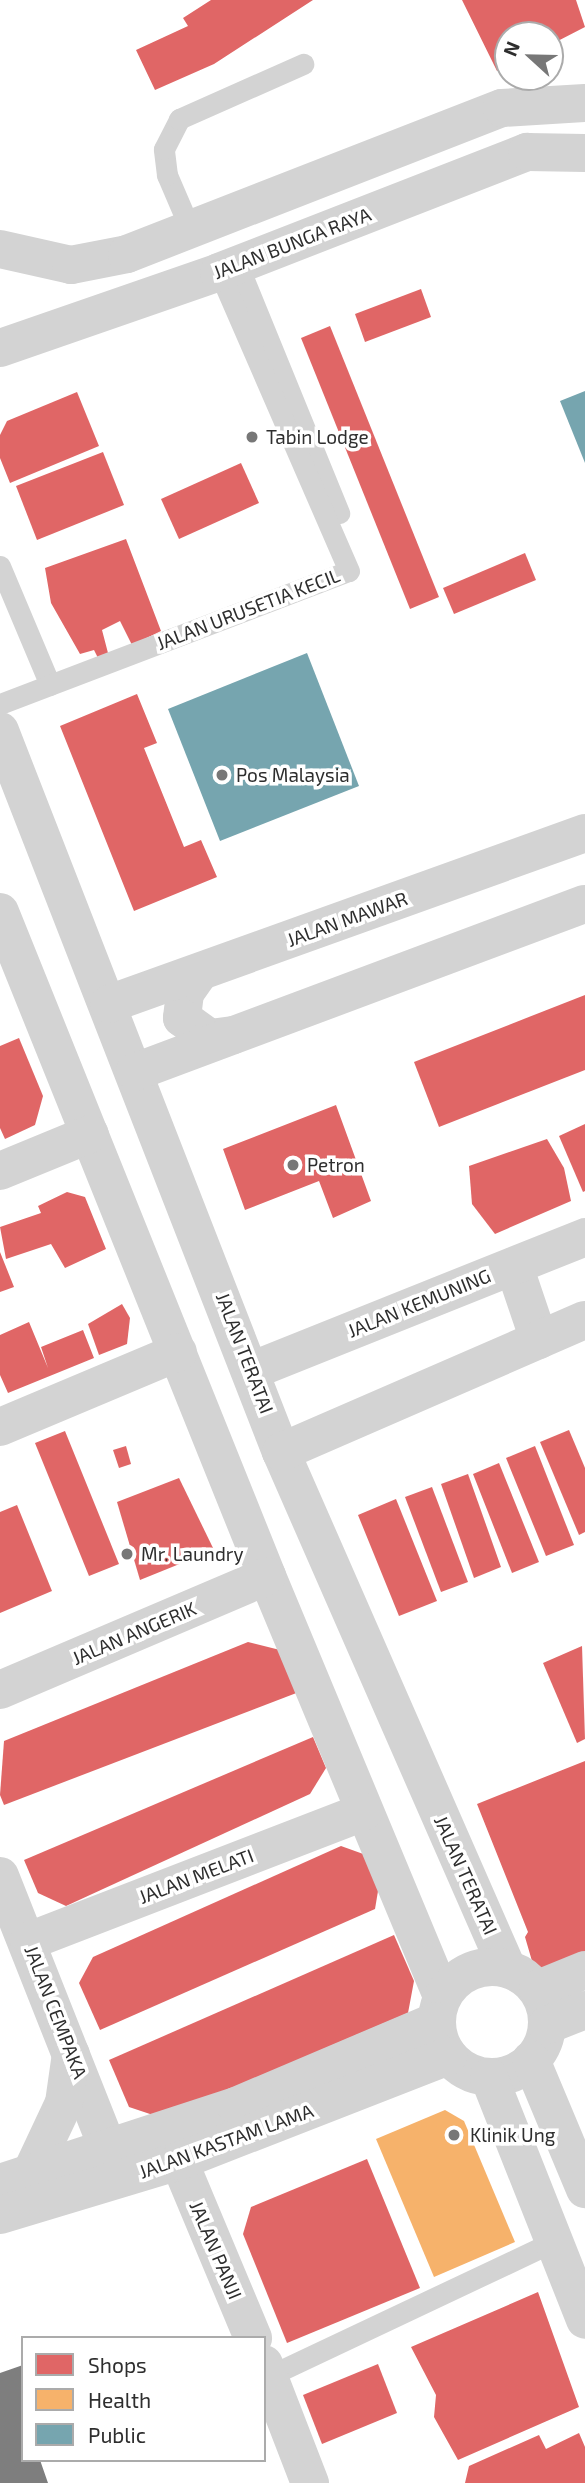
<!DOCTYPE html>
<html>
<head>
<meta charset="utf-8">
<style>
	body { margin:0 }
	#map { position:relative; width:585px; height:2483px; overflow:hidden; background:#fff; font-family:"Exo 2",sans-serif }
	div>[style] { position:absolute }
	.shops>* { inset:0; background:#e06666 }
	.health>* { inset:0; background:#f6b26b }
	.public>* { inset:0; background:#76a5af }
	.building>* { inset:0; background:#7e7e7e }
	.service>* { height:21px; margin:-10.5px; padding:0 10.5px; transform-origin:10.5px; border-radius:10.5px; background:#d3d3d3 }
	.minor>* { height:38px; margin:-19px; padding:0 19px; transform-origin:19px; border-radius:19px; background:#d3d3d3 }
	.minor>.ring { margin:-19px; padding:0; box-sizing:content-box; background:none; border:38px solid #d3d3d3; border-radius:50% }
	.dots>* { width:19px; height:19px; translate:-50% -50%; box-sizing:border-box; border:4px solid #fff; border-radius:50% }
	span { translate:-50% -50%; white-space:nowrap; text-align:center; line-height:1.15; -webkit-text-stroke:7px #fff; paint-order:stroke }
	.street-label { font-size:19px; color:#2e2e2e }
	.poi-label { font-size:19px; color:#2e2e2e }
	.left { translate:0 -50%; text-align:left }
	.legend { position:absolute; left:21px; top:2336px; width:245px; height:126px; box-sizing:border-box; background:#fff; border:2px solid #ababab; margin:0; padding:9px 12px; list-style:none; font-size:21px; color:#2e2e2e }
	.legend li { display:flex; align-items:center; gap:14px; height:35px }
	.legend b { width:35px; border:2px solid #ababab }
	.north { position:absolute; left:494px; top:21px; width:70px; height:70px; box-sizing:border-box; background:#fff; border:2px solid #ababab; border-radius:50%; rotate:292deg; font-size:19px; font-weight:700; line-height:28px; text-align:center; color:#2e2e2e }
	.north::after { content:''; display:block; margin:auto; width:24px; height:32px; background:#777; clip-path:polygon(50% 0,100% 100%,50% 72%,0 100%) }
</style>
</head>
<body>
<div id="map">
	<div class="shops">
		<div style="clip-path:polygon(211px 0,313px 0,214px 64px,155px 90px,136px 50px,188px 26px,183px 18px)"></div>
		<div style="clip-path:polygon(462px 0,576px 0,585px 27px,550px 45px,550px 35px,508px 35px,508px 66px,497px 71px)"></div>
		<div style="clip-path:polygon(421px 289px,431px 317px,365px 342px,355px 314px)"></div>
		<div style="clip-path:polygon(330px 326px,439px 597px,410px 609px,301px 338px)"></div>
		<div style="clip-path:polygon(77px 392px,99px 446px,10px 483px,0 458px,0 435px,7px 421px)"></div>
		<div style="clip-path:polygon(103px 452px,124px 505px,37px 540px,16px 486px)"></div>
		<div style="clip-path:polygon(241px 463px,259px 503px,179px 539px,161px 499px)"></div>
		<div style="clip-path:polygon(126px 539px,161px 631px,132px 645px,120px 621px,102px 630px,108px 653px,98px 658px,94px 650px,80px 654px,51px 603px,45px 568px)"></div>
		<div style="clip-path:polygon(525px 553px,536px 580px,454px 614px,443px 588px)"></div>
		<div style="clip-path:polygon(137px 694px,157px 743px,144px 748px,184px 847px,201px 840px,217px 877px,134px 911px,60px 726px)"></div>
		<div style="clip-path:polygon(585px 995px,585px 1070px,439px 1127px,414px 1062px)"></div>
		<div style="clip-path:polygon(19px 1038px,43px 1096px,35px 1125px,5px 1139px,0 1128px,0 1046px)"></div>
		<div style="clip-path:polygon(336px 1105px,371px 1201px,333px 1218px,319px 1181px,245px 1210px,223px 1149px)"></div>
		<div style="clip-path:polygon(585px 1124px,585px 1191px,583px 1192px,559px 1136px)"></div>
		<div style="clip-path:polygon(547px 1139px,564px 1168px,571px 1201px,495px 1234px,472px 1204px,469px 1166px)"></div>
		<div style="clip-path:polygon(67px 1192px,85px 1197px,106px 1249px,65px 1268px,51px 1244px,6px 1259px,0 1227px,41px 1213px,38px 1206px)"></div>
		<div style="clip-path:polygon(0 1252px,14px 1287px,0 1292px)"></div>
		<div style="clip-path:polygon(122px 1304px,130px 1318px,127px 1344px,99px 1355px,88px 1324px)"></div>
		<div style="clip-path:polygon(29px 1322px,48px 1368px,41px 1347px,83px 1330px,94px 1358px,8px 1393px,0 1375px,0 1335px)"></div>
		<div style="clip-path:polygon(569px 1430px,585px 1468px,585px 1532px,579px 1535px,540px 1442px)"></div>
		<div style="clip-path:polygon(65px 1431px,119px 1564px,89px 1576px,35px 1443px)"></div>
		<div style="clip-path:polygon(126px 1446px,131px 1464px,119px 1468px,113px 1450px)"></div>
		<div style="clip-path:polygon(535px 1446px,574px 1545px,546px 1556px,506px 1458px)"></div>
		<div style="clip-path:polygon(499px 1463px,539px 1562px,512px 1573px,473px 1474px)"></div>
		<div style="clip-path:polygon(468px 1474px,501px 1567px,474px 1578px,441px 1484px)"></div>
		<div style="clip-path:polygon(179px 1478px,214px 1550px,140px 1580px,117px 1502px)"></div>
		<div style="clip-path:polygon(432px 1487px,468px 1582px,441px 1592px,405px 1497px)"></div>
		<div style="clip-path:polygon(396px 1499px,437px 1601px,399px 1616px,358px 1515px)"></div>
		<div style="clip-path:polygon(17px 1505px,52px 1591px,0 1613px,0 1512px)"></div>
		<div style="clip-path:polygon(248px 1642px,284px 1651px,299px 1692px,4px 1805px,0 1795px,4px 1741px)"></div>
		<div style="clip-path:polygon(582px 1646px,585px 1739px,577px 1743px,543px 1663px)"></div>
		<div style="clip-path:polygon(313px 1737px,326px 1768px,310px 1794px,66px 1906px,38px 1893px,24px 1860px)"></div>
		<div style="clip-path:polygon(585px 1761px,585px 1964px,554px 1977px,532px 1961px,525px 1937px,528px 1932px,477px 1804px)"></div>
		<div style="clip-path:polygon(341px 1846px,366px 1855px,379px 1885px,375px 1909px,100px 2030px,79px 1983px,93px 1957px)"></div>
		<div style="clip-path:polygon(394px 1935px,414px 1981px,408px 2013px,162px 2118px,129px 2107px,109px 2060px)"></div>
		<div style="clip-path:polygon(367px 2159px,420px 2288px,287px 2343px,243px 2234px,251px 2207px)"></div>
		<div style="clip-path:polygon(538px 2292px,579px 2407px,458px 2460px,434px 2417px,436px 2395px,411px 2347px)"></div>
		<div style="clip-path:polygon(378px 2364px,397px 2413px,322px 2444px,303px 2395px)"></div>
		<div style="clip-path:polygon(579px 2433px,585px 2447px,585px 2483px,465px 2483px,469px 2466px,539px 2435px,546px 2449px)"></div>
	</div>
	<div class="health">
		<div style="clip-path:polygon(445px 2110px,464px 2121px,515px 2242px,434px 2277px,376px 2139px)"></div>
	</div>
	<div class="public">
		<div style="clip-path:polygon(585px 391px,585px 463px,560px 401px)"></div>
		<div style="clip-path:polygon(307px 653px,359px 786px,220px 841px,168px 709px)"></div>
	</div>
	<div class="building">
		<div style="clip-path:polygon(23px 2365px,23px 2460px,40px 2460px,48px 2483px,0 2483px,0 2373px)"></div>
	</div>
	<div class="service">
		<div style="left:191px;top:231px;width:61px;rotate:-113.2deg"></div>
		<div style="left:167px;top:175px;width:26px;rotate:-97deg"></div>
		<div style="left:164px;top:149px;width:34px;rotate:-63deg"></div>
		<div style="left:179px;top:119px;width:136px;rotate:-23.9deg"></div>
		<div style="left:238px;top:265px;width:268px;rotate:67.8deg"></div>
		<div style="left:0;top:566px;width:129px;rotate:67.2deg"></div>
		<div style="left:0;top:704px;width:373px;rotate:-20.9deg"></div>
		<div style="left:349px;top:571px;width:326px;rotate:-113.5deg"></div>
		<div style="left:269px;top:2376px;width:314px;rotate:-25.3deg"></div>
	</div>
	<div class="minor">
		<div style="left:0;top:249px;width:73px;rotate:12.7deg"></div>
		<div style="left:71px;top:265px;width:57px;rotate:-11.1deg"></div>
		<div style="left:127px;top:254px;width:402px;rotate:-21.3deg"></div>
		<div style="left:502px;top:108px;width:83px;rotate:-3.4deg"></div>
		<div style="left:0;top:348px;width:232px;rotate:-19.1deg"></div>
		<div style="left:219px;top:272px;width:331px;rotate:-21.3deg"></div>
		<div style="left:527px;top:152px;width:58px;rotate:1deg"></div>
		<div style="left:0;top:731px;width:774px;rotate:68.71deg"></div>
		<div style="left:281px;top:1452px;width:563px;rotate:66.35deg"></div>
		<div style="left:0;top:912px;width:716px;rotate:68.09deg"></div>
		<div style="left:267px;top:1576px;width:455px;rotate:67.4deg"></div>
		<div style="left:199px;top:973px;width:24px;rotate:125deg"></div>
		<div style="left:185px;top:993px;width:25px;rotate:97deg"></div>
		<div style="left:182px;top:1018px;width:34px;rotate:36deg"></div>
		<div style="left:210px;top:1038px;width:23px;rotate:-7deg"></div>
		<div style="left:109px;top:1004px;width:506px;rotate:-19.76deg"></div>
		<div style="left:135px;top:1072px;width:480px;rotate:-20.5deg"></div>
		<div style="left:0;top:1171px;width:97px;rotate:-22.3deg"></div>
		<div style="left:514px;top:1266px;width:78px;rotate:71.3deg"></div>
		<div style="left:253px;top:1370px;width:358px;rotate:-21.8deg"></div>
		<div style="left:0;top:1427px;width:193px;rotate:-22.8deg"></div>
		<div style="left:281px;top:1452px;width:331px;rotate:-23.5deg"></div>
		<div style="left:0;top:1690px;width:290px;rotate:-23.1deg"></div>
		<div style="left:0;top:1876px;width:294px;rotate:68.4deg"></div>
		<div style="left:29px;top:1941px;width:359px;rotate:-21.1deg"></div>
		<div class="ring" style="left:437px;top:1967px;width:72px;height:72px"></div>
		<div style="left:538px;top:1989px;width:51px;rotate:-22deg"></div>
		<div style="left:547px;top:2025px;width:41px;rotate:-21.5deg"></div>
		<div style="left:531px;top:2060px;width:140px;rotate:67.3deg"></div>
		<div style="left:489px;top:2077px;width:261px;rotate:68.4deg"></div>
		<div style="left:179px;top:2161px;width:192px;rotate:67.3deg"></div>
		<div style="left:31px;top:2173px;width:77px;rotate:-64.8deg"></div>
		<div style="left:64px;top:2103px;width:49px;rotate:-81.9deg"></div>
		<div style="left:0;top:2183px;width:248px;rotate:-18.1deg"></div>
		<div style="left:236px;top:2106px;width:217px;rotate:-23deg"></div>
		<div style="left:0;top:2215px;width:187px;rotate:-16.8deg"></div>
		<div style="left:179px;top:2161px;width:289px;rotate:-21.3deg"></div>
		<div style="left:264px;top:2364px;width:128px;rotate:68.9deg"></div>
	</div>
	<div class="dots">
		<div style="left:252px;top:437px;background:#777"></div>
		<div style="left:222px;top:775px;background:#777"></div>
		<div style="left:293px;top:1165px;background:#777"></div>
		<div style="left:127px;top:1554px;background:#777"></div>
		<div style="left:454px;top:2135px;background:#777"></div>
	</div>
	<div class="street-label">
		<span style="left:292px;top:243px;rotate:-21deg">JALAN BUNGA RAYA</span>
		<span style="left:248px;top:609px;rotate:-21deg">JALAN URUSETIA KECIL</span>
		<span style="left:347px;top:919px;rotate:-20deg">JALAN MAWAR</span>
		<span style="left:419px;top:1303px;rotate:-22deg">JALAN KEMUNING</span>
		<span style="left:245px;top:1353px;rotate:69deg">JALAN TERATAI</span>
		<span style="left:134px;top:1633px;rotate:-23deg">JALAN ANGERIK</span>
		<span style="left:466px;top:1875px;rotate:66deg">JALAN TERATAI</span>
		<span style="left:196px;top:1876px;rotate:-21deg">JALAN MELATI</span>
		<span style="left:56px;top:2012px;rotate:69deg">JALAN CEMPAKA</span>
		<span style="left:226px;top:2141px;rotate:-20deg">JALAN KASTAM LAMA</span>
		<span style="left:216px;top:2250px;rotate:67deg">JALAN PANJI</span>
	</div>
	<div class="poi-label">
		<span class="left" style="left:266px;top:437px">Tabin Lodge</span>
		<span class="left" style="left:236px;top:775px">Pos Malaysia</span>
		<span class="left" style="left:307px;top:1165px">Petron</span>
		<span class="left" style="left:141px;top:1554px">Mr. Laundry</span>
		<span class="left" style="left:470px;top:2135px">Klinik Ung</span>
	</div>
	<ul class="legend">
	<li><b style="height:19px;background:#e06666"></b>Shops</li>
	<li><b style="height:19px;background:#f6b26b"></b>Health</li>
	<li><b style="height:19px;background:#76a5af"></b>Public</li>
	</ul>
	<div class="north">N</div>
</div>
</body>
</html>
